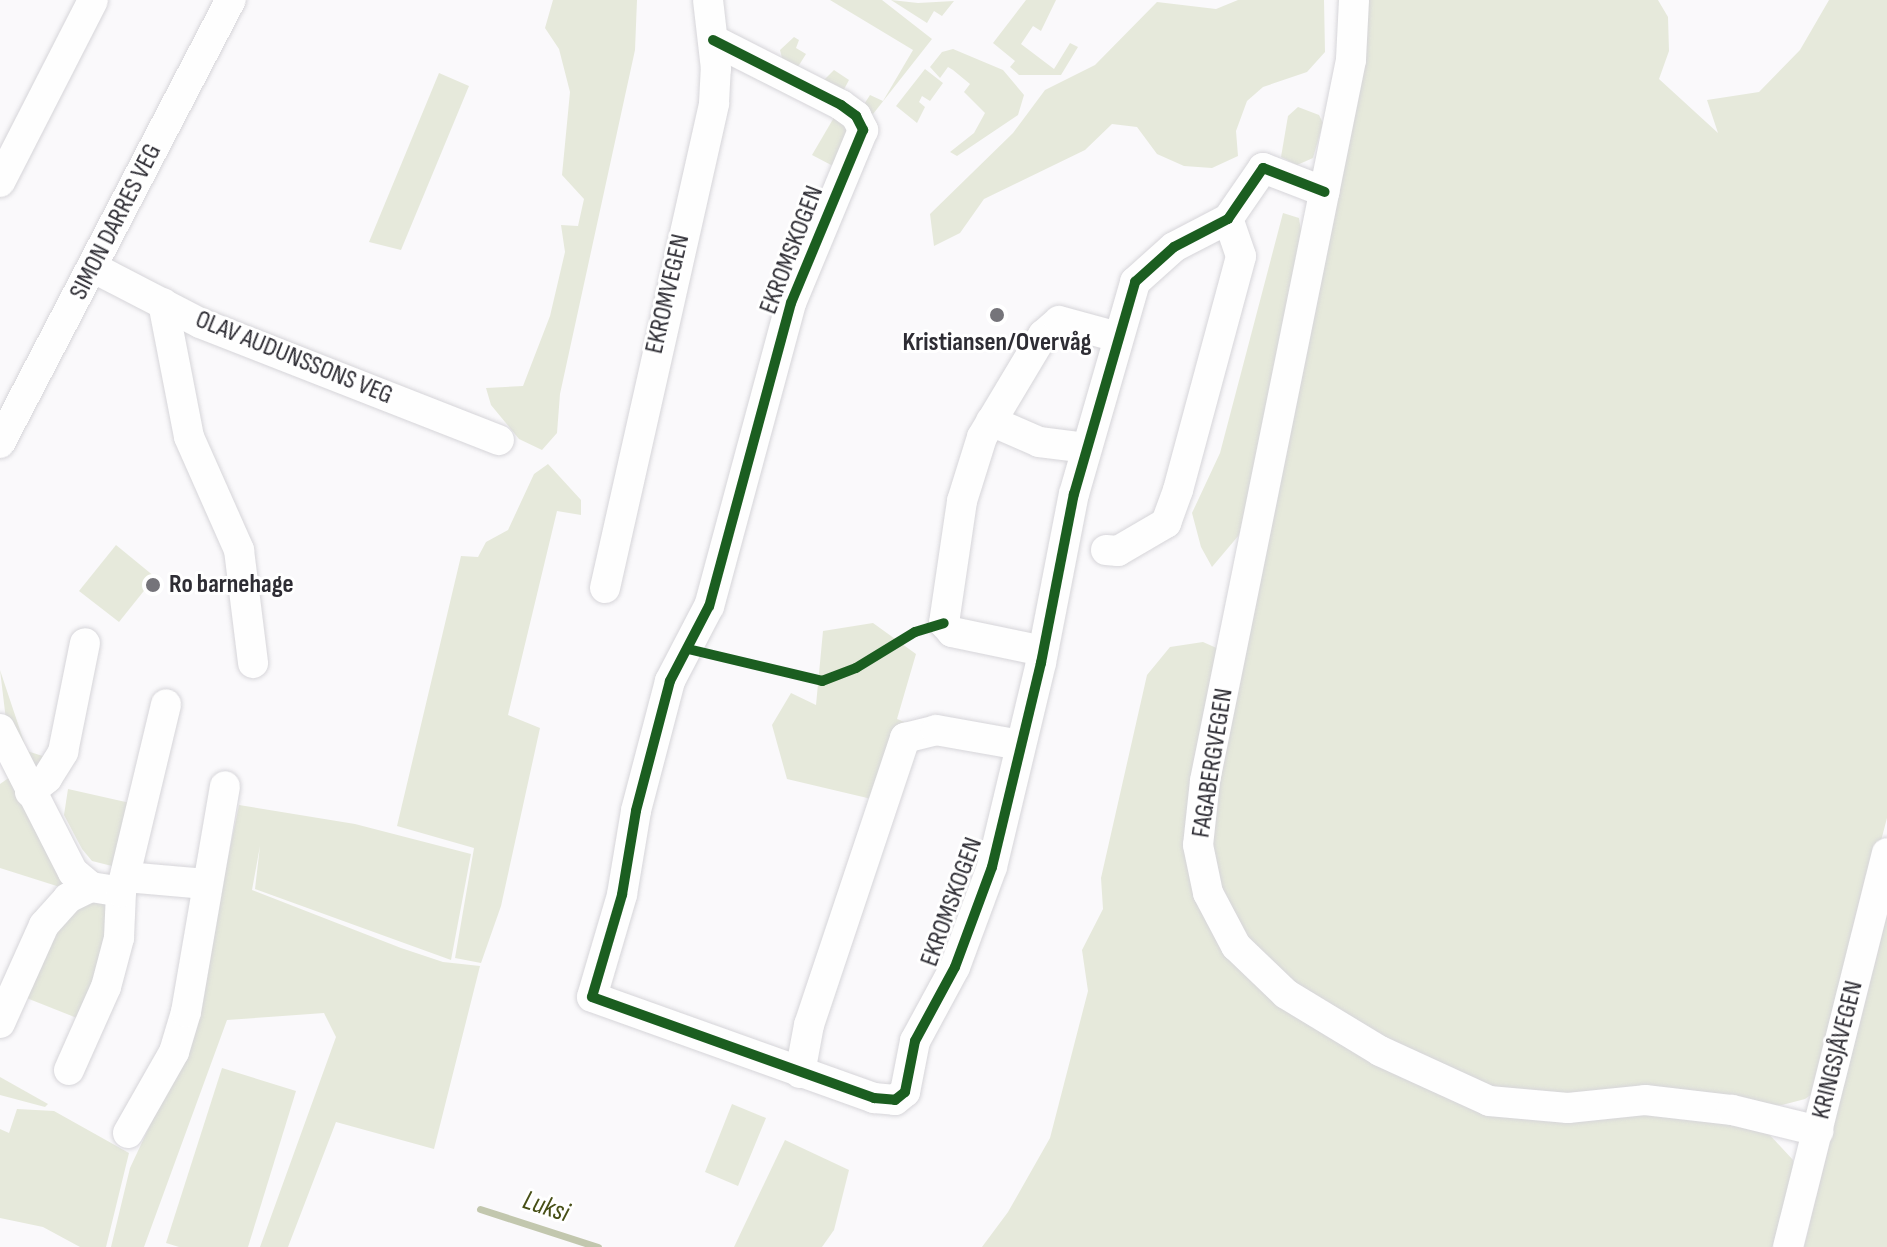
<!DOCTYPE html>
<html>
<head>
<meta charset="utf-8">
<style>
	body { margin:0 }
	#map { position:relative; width:1887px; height:1247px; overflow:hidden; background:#faf9fb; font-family:"Sofia Sans Condensed",sans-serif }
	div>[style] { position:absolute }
	.green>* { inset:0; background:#e6e9db }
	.stream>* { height:7px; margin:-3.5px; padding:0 3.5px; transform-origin:3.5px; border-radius:3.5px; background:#c2c7ae }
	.roads { filter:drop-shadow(0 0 2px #d6d5d9) drop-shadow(0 0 2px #d6d5d9) }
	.minor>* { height:30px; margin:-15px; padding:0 15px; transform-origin:15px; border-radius:15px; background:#fefefe }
	.cycleway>* { height:10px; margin:-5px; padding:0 5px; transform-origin:5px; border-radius:5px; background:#1b5e20 }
	.dots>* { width:22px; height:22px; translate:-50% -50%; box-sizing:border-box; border:4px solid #fff; border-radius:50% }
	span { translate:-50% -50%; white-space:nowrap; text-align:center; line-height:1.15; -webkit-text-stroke:6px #fff; paint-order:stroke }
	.street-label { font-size:26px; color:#2e2d34 }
	.poi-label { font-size:26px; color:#2e2d34; font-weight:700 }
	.left { translate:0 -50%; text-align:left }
	.water-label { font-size:28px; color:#474f16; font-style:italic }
</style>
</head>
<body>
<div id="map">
	<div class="green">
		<div style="clip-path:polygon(553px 0,637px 0,635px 50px,560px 394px,557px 433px,542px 450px,519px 439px,491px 405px,486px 388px,523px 386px,550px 316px,565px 252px,561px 225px,578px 226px,584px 199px,562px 175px,570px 92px,559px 49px,545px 28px)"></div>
		<div style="clip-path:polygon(830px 0,882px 0,932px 39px,873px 114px,861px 109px,870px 95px,883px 101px,913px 50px)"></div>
		<div style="clip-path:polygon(891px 0,918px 3px,954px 1px,942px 16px,934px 11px,927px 23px)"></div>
		<div style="clip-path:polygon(1026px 0,1056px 0,1041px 31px,1033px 26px,1021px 44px,1054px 69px,1070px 43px,1078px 47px,1061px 75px,1019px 75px,1010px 67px,1015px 61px,993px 43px)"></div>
		<div style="clip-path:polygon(1238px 0,1324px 0,1325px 52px,1307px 72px,1263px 87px,1247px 101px,1236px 131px,1238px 156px,1212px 168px,1184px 166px,1157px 154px,1137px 127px,1112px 124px,1085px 150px,984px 199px,960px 233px,934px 246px,930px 214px,1013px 133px,1045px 90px,1095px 65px,1157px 2px,1216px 9px)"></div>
		<div style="clip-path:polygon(1364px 0,1658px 0,1668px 17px,1669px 51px,1659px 79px,1718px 133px,1707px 100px,1759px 92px,1800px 50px,1829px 0,1887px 0,1887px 818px,1815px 1092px,1805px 1099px,1782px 1105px,1567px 1095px,1503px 1090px,1462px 1079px,1311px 997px,1261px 955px,1231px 914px,1213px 868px,1211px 810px)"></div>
		<div style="clip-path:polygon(794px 37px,799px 40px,796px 48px,806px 54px,796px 70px,783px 62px,780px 50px)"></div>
		<div style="clip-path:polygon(953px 49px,1003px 70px,1024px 95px,1018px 115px,957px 156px,950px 152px,974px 133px,985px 113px,964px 92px,970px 84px,953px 70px,948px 67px,940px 78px,930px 67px,942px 52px)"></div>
		<div style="clip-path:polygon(925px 69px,943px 83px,930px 101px,922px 96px,919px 102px,925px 107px,917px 123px,896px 106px)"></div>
		<div style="clip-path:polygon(834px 70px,849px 80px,842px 93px,819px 85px)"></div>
		<div style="clip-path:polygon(439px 73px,469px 86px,401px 250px,369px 242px)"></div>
		<div style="clip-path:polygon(1298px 107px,1319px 115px,1323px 123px,1313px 158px,1297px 165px,1281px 157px,1288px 116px)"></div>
		<div style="clip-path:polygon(836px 114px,846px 122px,848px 137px,833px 166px,812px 155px)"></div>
		<div style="clip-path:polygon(1283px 213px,1299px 218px,1302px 238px,1263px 440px,1239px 535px,1212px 567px,1201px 547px,1192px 513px,1220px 453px)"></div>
		<div style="clip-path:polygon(548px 464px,581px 500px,581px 515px,557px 511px,508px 715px,540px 728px,501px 906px,481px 963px,455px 958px,474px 848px,397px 826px,461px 556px,478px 557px,486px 542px,508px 530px,534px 474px)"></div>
		<div style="clip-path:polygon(116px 545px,155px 577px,119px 622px,79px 591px)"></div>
		<div style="clip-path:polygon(873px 623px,916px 654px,897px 719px,912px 725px,880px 801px,787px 779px,772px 725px,791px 693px,816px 705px,823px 631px)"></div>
		<div style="clip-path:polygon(1203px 642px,1221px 650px,1205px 914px,1399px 1076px,1461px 1104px,1673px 1112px,1767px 1132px,1793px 1160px,1795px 1174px,1779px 1247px,982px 1247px,1008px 1212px,1050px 1138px,1088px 991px,1082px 950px,1103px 909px,1101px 878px,1147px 675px,1170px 647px)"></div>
		<div style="clip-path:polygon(0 670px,27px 751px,52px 759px,39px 774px,6px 720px)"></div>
		<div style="clip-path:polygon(10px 777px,61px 875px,63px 888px,0 868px,0 784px)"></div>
		<div style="clip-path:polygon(68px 789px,139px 805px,120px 868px,92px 861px,82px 849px,64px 815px)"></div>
		<div style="clip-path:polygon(239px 805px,355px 824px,471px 854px,451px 960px,255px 889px,260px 846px,252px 890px,401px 948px,443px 962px,480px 966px,434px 1149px,336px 1122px,288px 1247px,260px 1247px,336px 1037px,324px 1013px,227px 1020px,144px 1247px,111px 1247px,130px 1168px,181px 1059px,196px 1011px)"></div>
		<div style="clip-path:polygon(86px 899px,116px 901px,87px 1022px,19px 995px,48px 936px)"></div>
		<div style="clip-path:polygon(1887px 903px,1887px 1247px,1804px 1247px,1874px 953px)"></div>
		<div style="clip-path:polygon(222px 1068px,296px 1091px,248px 1247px,179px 1247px,166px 1243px)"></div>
		<div style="clip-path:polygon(0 1077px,48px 1104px,45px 1107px,0 1095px)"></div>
		<div style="clip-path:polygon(732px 1104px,766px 1118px,738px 1186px,705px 1172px)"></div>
		<div style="clip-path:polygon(17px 1109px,54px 1111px,129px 1153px,106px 1247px,80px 1247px,43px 1227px,0 1218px,0 1129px,9px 1133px)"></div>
		<div style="clip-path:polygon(785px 1140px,849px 1170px,834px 1230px,822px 1247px,734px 1247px)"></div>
	</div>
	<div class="stream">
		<div style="left:480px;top:1209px;width:124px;rotate:17.9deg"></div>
	</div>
	<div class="roads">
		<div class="minor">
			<div style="left:1354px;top:0;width:60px;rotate:92.9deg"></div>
			<div style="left:1351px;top:60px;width:736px;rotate:101.45deg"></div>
			<div style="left:1205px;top:781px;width:64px;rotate:96.2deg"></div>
			<div style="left:1198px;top:845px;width:49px;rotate:78.2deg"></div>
			<div style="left:1208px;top:893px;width:60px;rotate:62.2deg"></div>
			<div style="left:1236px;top:946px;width:69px;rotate:43.8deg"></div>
			<div style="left:1286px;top:994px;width:110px;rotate:31.2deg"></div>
			<div style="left:1380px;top:1051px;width:120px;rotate:24.6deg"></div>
			<div style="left:1489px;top:1101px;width:79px;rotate:5.1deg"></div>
			<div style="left:1568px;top:1108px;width:77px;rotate:-5.9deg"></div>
			<div style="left:1645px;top:1100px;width:88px;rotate:6.6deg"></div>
			<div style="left:1732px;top:1110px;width:89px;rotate:13.7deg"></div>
			<div style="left:713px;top:40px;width:144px;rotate:26.9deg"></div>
			<div style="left:841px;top:105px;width:19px;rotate:36deg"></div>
			<div style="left:856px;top:116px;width:16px;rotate:63deg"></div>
			<div style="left:863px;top:130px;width:187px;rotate:112.6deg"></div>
			<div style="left:791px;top:303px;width:314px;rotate:105.1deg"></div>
			<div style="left:709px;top:606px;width:85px;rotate:117.5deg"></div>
			<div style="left:670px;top:681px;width:134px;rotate:104.7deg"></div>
			<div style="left:636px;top:811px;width:85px;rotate:99.5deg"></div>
			<div style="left:622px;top:895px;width:106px;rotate:106.4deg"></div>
			<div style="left:592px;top:997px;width:300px;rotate:19.7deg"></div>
			<div style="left:874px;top:1098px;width:21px;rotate:5deg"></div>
			<div style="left:895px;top:1100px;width:13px;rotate:-39deg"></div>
			<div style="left:905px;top:1092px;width:52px;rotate:-78.9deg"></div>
			<div style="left:915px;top:1041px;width:84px;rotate:-61.6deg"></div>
			<div style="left:955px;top:967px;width:107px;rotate:-69.7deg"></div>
			<div style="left:992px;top:867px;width:210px;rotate:-76.5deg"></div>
			<div style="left:1041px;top:663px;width:172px;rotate:-79deg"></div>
			<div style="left:1074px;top:494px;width:221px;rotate:-73.9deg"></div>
			<div style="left:1135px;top:282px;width:52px;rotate:-41.9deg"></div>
			<div style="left:1174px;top:247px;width:61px;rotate:-27.4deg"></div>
			<div style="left:1228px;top:219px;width:62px;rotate:-55.5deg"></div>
			<div style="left:1263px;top:168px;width:66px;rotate:21.2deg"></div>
			<div style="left:0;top:182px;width:204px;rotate:-62.9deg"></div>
			<div style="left:92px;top:267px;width:122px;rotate:27.4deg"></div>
			<div style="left:200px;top:323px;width:321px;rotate:21.4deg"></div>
			<div style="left:163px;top:303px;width:136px;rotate:79deg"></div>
			<div style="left:189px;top:437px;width:124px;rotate:66.1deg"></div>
			<div style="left:239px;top:550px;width:114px;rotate:82.9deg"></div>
			<div style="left:991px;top:421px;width:52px;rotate:23.6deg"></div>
			<div style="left:1039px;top:442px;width:47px;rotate:7.3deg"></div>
			<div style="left:0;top:443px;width:500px;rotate:-62.5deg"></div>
			<div style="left:1106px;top:550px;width:12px;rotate:5deg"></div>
			<div style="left:1118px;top:551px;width:56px;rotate:-30.3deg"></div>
			<div style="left:1166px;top:523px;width:35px;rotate:-70deg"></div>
			<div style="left:1178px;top:490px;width:242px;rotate:-74.9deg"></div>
			<div style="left:1241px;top:256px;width:39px;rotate:-109deg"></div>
			<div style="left:605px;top:588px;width:497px;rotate:-77.3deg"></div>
			<div style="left:714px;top:103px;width:34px;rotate:-87deg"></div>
			<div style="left:716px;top:69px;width:69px;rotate:-96.6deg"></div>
			<div style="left:1043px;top:651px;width:93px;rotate:-168.2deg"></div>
			<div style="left:952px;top:632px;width:12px;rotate:-132deg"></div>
			<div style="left:944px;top:623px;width:123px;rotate:-81.6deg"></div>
			<div style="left:962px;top:501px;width:67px;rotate:-72.6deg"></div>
			<div style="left:982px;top:437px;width:119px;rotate:-59.1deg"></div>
			<div style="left:1043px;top:335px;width:21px;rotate:-41deg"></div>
			<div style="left:1059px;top:321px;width:61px;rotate:15.2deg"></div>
			<div style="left:0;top:729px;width:161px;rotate:63deg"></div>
			<div style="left:73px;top:872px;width:23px;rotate:40deg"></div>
			<div style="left:91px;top:887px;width:30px;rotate:9deg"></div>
			<div style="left:30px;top:792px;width:22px;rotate:-39deg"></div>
			<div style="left:47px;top:778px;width:31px;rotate:-58deg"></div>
			<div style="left:63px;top:752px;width:111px;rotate:-78.6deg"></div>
			<div style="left:126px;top:877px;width:80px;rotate:5deg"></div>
			<div style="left:0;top:1023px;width:107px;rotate:-65.8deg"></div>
			<div style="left:44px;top:925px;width:36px;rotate:-48deg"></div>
			<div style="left:68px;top:898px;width:25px;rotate:-26deg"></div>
			<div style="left:69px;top:1070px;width:91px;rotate:-66deg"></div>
			<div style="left:106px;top:987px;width:51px;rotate:-75.1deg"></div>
			<div style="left:119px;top:938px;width:46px;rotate:-87.5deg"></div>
			<div style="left:121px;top:892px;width:193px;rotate:-76.5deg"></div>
			<div style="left:800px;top:1073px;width:49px;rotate:-79.4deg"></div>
			<div style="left:809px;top:1025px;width:303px;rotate:-71.5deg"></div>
			<div style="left:905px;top:738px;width:32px;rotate:-14deg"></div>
			<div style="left:936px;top:730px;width:85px;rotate:10.1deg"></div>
			<div style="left:128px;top:1133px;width:93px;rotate:-60.4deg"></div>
			<div style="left:174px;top:1052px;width:42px;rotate:-73.3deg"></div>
			<div style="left:186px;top:1012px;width:229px;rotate:-80.2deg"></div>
			<div style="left:1788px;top:1247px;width:406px;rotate:-75.9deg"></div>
		</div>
	</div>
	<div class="cycleway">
		<div style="left:713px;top:40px;width:144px;rotate:26.9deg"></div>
		<div style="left:841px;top:105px;width:19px;rotate:36deg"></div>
		<div style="left:856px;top:116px;width:16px;rotate:63deg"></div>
		<div style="left:863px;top:130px;width:187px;rotate:112.6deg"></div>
		<div style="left:791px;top:303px;width:314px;rotate:105.1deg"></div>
		<div style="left:709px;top:606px;width:85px;rotate:117.5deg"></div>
		<div style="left:670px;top:681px;width:134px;rotate:104.7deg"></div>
		<div style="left:636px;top:811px;width:85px;rotate:99.5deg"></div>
		<div style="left:622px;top:895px;width:106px;rotate:106.4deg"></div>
		<div style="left:592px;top:997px;width:300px;rotate:19.7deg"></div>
		<div style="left:874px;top:1098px;width:21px;rotate:5deg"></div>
		<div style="left:895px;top:1100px;width:13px;rotate:-39deg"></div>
		<div style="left:905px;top:1092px;width:52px;rotate:-78.9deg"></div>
		<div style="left:915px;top:1041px;width:84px;rotate:-61.6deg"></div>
		<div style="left:955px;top:967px;width:107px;rotate:-69.7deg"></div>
		<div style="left:992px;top:867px;width:210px;rotate:-76.5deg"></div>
		<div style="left:1041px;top:663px;width:172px;rotate:-79deg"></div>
		<div style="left:1074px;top:494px;width:221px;rotate:-73.9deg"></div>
		<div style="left:1135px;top:282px;width:52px;rotate:-41.9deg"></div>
		<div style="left:1174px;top:247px;width:61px;rotate:-27.4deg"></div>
		<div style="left:1228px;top:219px;width:62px;rotate:-55.5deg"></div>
		<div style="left:1263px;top:168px;width:66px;rotate:21.2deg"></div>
		<div style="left:688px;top:649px;width:138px;rotate:13.4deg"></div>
		<div style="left:822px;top:681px;width:36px;rotate:-21deg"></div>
		<div style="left:856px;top:668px;width:69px;rotate:-31.4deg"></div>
		<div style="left:915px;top:632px;width:30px;rotate:-17deg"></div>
	</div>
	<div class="dots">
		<div style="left:997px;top:315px;background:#75747a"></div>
		<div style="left:153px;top:585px;background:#75747a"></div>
	</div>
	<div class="street-label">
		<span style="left:116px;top:222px;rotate:-63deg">SIMON DARRES VEG</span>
		<span style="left:792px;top:250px;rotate:-69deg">EKROMSKOGEN</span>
		<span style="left:668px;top:294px;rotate:-77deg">EKROMVEGEN</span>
		<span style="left:294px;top:358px;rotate:22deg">OLAV AUDUNSSONS VEG</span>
		<span style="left:1213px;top:763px;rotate:-81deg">FAGABERGVEGEN</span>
		<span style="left:952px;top:902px;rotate:-70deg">EKROMSKOGEN</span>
		<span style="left:1838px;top:1050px;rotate:-76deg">KRINGSJÅVEGEN</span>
	</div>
	<div class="poi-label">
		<span style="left:997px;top:343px">Kristiansen/Overvåg</span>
		<span class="left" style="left:169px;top:585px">Ro barnehage</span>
	</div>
	<div class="water-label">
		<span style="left:546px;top:1207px;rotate:18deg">Luksi</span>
	</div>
</div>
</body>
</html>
